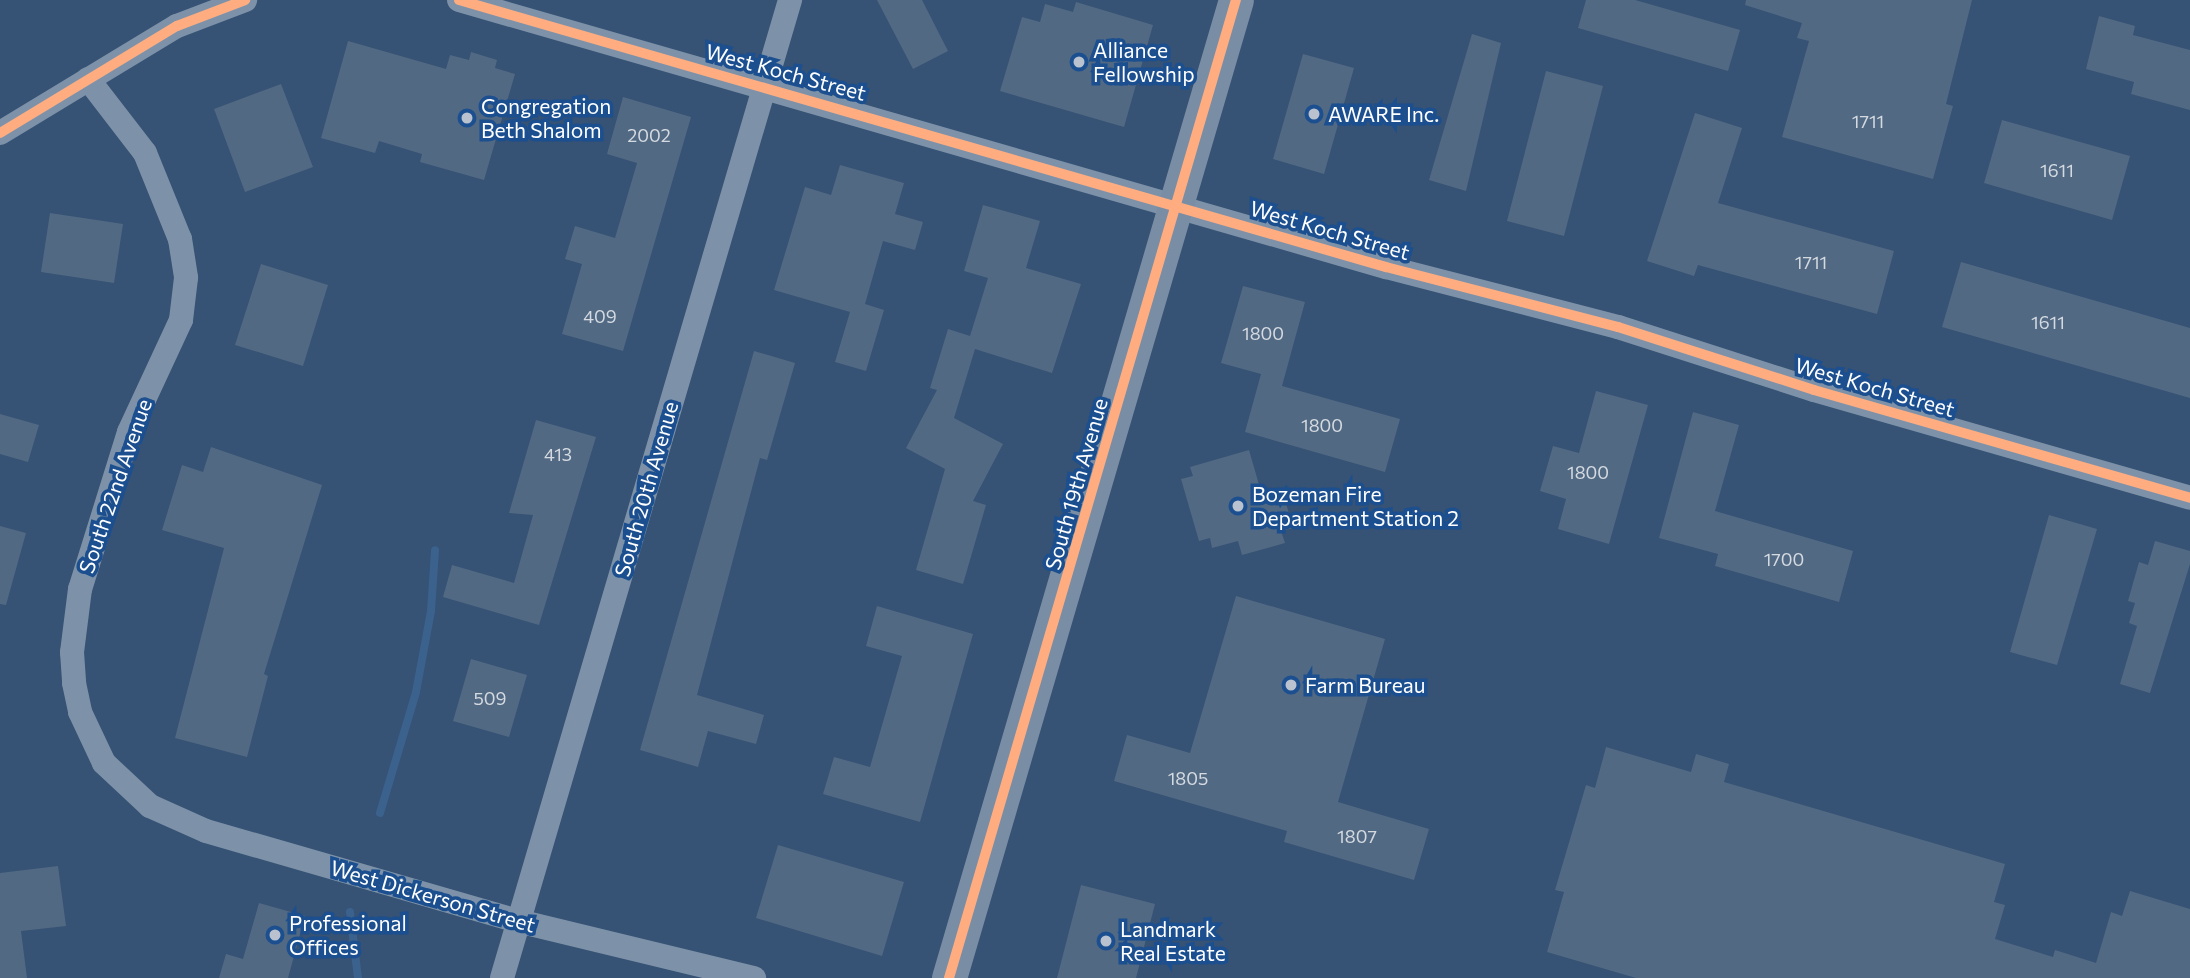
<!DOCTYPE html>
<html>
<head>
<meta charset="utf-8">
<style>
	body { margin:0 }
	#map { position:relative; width:2190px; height:978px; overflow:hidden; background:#365274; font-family:Commissioner,sans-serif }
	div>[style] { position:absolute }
	.stream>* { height:8px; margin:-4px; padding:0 4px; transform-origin:4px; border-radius:4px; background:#3b618d }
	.building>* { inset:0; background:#526984 }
	.street>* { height:24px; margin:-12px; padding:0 12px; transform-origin:12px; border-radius:12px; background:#7d92a8 }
	.secondary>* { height:35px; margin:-17.5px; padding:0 17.5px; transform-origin:17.5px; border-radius:17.5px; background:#798da4 }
	.cycleway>* { height:10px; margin:-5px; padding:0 5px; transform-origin:5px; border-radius:5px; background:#ffac80 }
	.dots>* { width:19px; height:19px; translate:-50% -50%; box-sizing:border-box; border:4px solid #1b4f8f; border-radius:50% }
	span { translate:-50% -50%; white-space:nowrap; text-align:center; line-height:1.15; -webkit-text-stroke:7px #1b4f8f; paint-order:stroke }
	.number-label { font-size:18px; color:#d4dae0 }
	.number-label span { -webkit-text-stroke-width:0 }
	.poi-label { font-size:21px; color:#fff }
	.left { translate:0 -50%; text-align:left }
	.street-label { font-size:21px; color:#fff }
</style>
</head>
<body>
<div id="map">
	<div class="stream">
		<div style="left:380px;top:813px;width:126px;rotate:-73.4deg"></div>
		<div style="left:416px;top:692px;width:82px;rotate:-79.5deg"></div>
		<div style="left:431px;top:611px;width:61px;rotate:-86.2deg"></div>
		<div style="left:350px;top:912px;width:66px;rotate:83.1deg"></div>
	</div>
	<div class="building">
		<div style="clip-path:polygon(877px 0,922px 0,948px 51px,913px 69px)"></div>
		<div style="clip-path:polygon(1586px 0,1635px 0,1740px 30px,1728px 71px,1578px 28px)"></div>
		<div style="clip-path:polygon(1746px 0,1972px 0,1946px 104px,1953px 106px,1933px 179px,1782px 137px,1809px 41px,1797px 38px,1802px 23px,1745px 5px)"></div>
		<div style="clip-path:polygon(1076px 2px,1153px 25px,1124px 127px,1000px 91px,1022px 17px,1040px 22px,1045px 4px,1073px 12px)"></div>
		<div style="clip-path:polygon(2099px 16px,2135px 26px,2133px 35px,2190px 50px,2190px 110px,2131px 94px,2134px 82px,2086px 69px)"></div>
		<div style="clip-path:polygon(1472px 34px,1501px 43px,1466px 191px,1429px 180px)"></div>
		<div style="clip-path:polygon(348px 41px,446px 69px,450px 55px,469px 60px,471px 52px,497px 60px,495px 68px,515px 74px,484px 180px,420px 162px,422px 154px,379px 141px,375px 153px,321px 138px)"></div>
		<div style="clip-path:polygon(1303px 54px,1354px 68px,1324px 174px,1273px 159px)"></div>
		<div style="clip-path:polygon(1546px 71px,1603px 86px,1564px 236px,1507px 221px)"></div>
		<div style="clip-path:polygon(281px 84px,313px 167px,245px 192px,214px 109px)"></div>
		<div style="clip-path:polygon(623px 97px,691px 117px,623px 351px,562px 334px,582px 264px,565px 259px,575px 226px,615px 238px,637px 163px,607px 154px)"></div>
		<div style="clip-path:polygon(1695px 113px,1742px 128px,1718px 203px,1894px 251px,1877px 314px,1698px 265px,1694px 276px,1647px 261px)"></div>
		<div style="clip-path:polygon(2002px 120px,2130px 156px,2112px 220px,1984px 183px)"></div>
		<div style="clip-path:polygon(840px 165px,904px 183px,895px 214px,923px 222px,915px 250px,883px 241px,865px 304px,884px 310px,866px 371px,835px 362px,850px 312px,774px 290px,805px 187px,831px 195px)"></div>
		<div style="clip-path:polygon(983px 205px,1040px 221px,1026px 268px,1081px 284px,1052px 373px,975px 349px,954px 418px,1003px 444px,973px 501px,986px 505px,963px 584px,916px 570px,945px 469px,906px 448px,937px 390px,930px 388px,948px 329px,970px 336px,988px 278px,964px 271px)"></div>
		<div style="clip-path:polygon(50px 213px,123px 224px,114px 283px,41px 272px)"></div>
		<div style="clip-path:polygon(1961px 262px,2190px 328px,2190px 398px,1942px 327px)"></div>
		<div style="clip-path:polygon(261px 264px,328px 285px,303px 366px,235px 345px)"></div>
		<div style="clip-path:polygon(1243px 286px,1305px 302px,1282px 386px,1400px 419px,1385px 472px,1245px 432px,1261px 374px,1221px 363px)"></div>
		<div style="clip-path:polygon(754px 351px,795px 363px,767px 460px,760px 458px,697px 695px,764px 715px,756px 744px,708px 731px,698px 767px,640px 750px)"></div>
		<div style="clip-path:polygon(1596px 391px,1648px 405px,1609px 544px,1558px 529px,1566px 499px,1540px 491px,1553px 446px,1579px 453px)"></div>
		<div style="clip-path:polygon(1693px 412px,1739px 425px,1715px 511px,1853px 551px,1839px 602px,1715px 566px,1718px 554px,1659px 538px)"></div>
		<div style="clip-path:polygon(0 414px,39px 425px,28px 462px,0 454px)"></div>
		<div style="clip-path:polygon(536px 420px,596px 437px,539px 625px,443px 597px,452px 565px,514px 583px,533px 515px,509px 513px)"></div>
		<div style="clip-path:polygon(211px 447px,322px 485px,264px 674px,268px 676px,247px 757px,175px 738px,224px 548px,162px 530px,182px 465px,203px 472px)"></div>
		<div style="clip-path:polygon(1249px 450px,1264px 502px,1284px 496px,1293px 528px,1281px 531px,1285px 543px,1242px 555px,1238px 541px,1212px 548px,1210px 538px,1199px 541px,1181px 479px,1193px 476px,1190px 467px)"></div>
		<div style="clip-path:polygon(2049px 515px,2097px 529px,2057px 665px,2010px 652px)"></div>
		<div style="clip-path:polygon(0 526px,26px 533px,6px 605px,0 604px)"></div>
		<div style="clip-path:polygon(2155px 541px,2190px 551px,2190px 564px,2150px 693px,2120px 684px,2137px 626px,2129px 623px,2135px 603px,2128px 601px,2139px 562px,2148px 565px)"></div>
		<div style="clip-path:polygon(1236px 596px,1385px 639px,1338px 802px,1429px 829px,1414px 880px,1284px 842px,1287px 831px,1114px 781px,1127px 735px,1190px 753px)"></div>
		<div style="clip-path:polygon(877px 606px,973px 634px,920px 822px,823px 794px,834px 757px,870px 767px,902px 656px,866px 646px)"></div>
		<div style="clip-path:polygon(471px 659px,527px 675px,509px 737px,453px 721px)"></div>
		<div style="clip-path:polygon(1606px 747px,1691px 772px,1696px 754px,1729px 764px,1724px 782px,2005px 864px,1994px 902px,2005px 905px,1995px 939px,2053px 957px,2055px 950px,2096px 963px,2111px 912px,2122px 916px,2130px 891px,2190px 909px,2190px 978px,1636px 978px,1547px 952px,1564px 892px,1555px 890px,1586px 785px,1595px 788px)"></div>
		<div style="clip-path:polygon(778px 845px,904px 882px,882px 956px,756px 918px)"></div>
		<div style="clip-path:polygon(58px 866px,66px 926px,21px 931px,27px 978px,0 978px,0 873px)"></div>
		<div style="clip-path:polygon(1081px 885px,1155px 904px,1136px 978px,1057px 978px)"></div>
		<div style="clip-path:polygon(259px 903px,305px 916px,288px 978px,219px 978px,226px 954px,243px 959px)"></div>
	</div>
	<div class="street">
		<div style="left:459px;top:0;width:965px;rotate:16.07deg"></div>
		<div style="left:1386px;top:267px;width:240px;rotate:14.5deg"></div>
		<div style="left:1618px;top:327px;width:206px;rotate:17.8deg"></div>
		<div style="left:1814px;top:390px;width:391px;rotate:16deg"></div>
		<div style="left:88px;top:79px;width:93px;rotate:52.4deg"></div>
		<div style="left:145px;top:153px;width:93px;rotate:67.9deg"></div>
		<div style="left:180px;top:239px;width:39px;rotate:81deg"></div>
		<div style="left:186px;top:278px;width:42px;rotate:96.8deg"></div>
		<div style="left:181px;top:320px;width:123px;rotate:114.9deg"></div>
		<div style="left:129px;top:432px;width:164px;rotate:107.3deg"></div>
		<div style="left:80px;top:589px;width:64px;rotate:97.2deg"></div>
		<div style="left:72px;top:652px;width:31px;rotate:86deg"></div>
		<div style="left:74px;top:683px;width:30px;rotate:78deg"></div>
		<div style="left:80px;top:712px;width:56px;rotate:64.8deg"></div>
		<div style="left:104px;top:763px;width:63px;rotate:43.1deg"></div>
		<div style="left:150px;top:806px;width:61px;rotate:24.1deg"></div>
		<div style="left:206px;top:831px;width:325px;rotate:16.1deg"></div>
		<div style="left:518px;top:921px;width:243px;rotate:13.6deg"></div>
		<div style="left:0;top:133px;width:207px;rotate:-31.2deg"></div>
		<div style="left:177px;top:26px;width:73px;rotate:-20.9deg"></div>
		<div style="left:502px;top:978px;width:1020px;rotate:-73.59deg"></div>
	</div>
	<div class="secondary">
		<div style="left:949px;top:978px;width:1019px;rotate:-73.65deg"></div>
	</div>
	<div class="cycleway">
		<div style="left:459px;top:0;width:965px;rotate:16.07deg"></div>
		<div style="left:1386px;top:267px;width:240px;rotate:14.5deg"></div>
		<div style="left:1618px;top:327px;width:206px;rotate:17.8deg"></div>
		<div style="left:1814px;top:390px;width:391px;rotate:16deg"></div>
		<div style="left:0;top:133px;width:207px;rotate:-31.2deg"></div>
		<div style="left:177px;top:26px;width:73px;rotate:-20.9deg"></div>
		<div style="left:949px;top:978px;width:1019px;rotate:-73.65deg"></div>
	</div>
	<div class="dots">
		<div style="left:1079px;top:62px;background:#b9c2ce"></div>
		<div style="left:1314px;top:114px;background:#b9c2ce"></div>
		<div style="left:467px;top:118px;background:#b9c2ce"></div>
		<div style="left:1238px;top:506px;background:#b9c2ce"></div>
		<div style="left:1291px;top:685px;background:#b9c2ce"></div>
		<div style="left:275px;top:935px;background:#b9c2ce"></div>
		<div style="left:1106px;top:941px;background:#b9c2ce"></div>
	</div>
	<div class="number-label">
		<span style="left:1868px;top:121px">1711</span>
		<span style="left:649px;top:135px">2002</span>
		<span style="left:2057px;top:170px">1611</span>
		<span style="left:1811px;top:262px">1711</span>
		<span style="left:600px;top:316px">409</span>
		<span style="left:2048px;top:322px">1611</span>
		<span style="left:1263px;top:333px">1800</span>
		<span style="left:1322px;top:425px">1800</span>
		<span style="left:558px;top:454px">413</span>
		<span style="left:1588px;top:472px">1800</span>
		<span style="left:1784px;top:559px">1700</span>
		<span style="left:490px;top:698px">509</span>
		<span style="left:1188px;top:778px">1805</span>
		<span style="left:1357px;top:836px">1807</span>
	</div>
	<div class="poi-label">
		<span class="left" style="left:1093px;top:62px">Alliance<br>Fellowship</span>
		<span class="left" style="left:481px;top:118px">Congregation<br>Beth Shalom</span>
		<span class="left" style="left:1328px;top:114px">AWARE Inc.</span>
		<span class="left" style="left:1252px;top:506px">Bozeman Fire<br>Department Station 2</span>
		<span class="left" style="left:1305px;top:685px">Farm Bureau</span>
		<span class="left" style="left:289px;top:935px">Professional<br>Offices</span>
		<span class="left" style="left:1120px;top:941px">Landmark<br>Real Estate</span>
	</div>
	<div class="street-label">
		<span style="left:786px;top:72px;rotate:15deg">West Koch Street</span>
		<span style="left:1330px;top:230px;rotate:16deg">West Koch Street</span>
		<span style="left:1875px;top:387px;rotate:16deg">West Koch Street</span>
		<span style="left:1076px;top:484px;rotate:-74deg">South 19th Avenue</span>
		<span style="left:115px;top:486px;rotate:-71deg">South 22nd Avenue</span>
		<span style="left:646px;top:489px;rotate:-74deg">South 20th Avenue</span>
		<span style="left:433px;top:896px;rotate:16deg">West Dickerson Street</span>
	</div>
</div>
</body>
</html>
